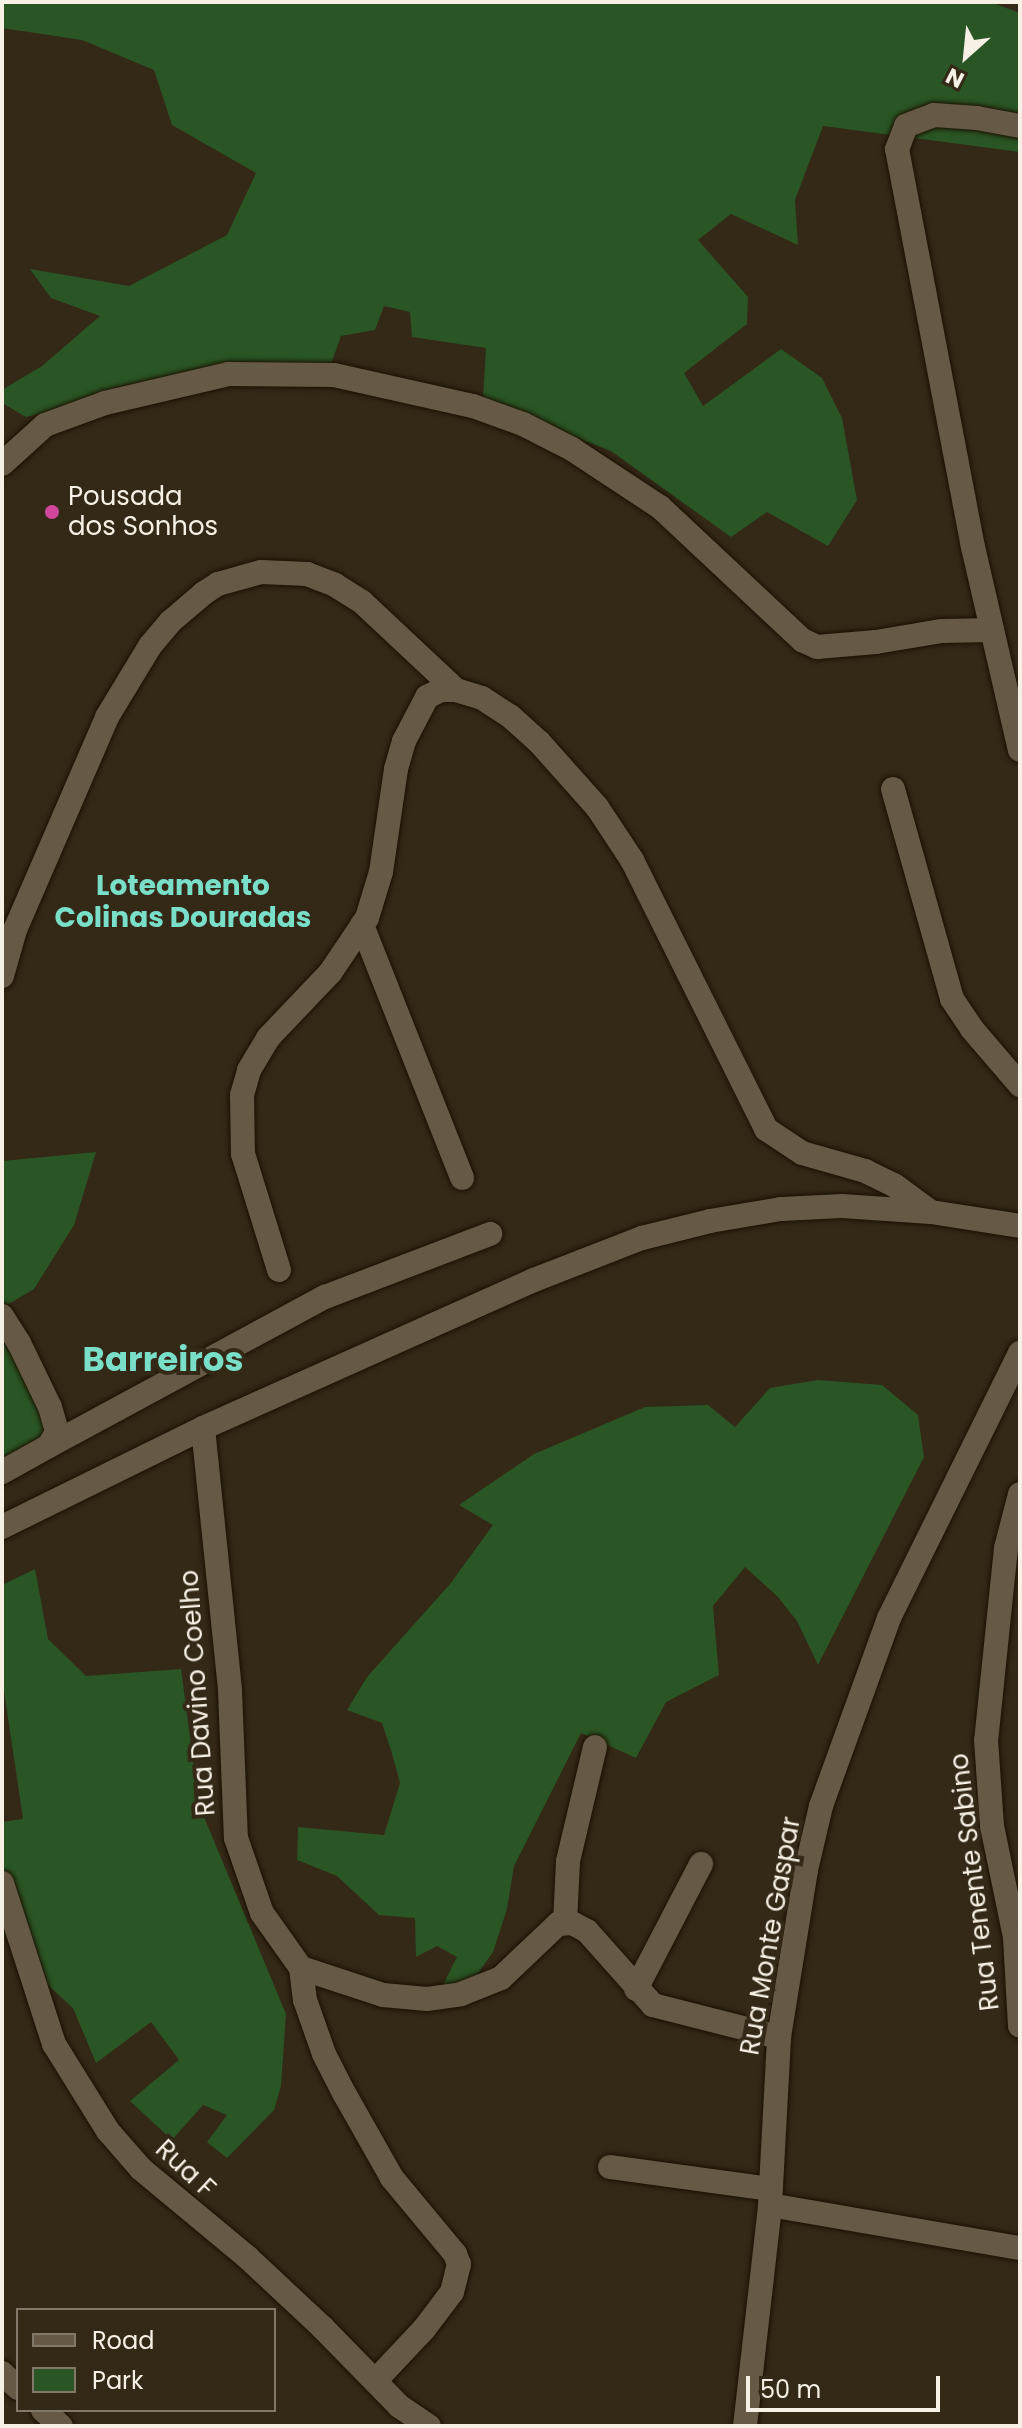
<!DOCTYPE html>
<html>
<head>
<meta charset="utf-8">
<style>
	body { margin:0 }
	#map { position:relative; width:1022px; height:2428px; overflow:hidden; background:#342817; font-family:Poppins,sans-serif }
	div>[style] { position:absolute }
	.green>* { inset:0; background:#2a5524 }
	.roads { filter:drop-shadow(0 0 2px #1b1102) drop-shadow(0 0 2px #1b1102) }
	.minor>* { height:24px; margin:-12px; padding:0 12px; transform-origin:12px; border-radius:12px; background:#665946 }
	.tertiary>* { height:24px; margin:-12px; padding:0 12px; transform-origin:12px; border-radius:12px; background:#665946 }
	.dots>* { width:22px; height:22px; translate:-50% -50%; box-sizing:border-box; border:4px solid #342817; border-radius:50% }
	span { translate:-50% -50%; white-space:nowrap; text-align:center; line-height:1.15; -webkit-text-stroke:8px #342817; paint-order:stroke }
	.poi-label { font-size:26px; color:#f7f0e5 }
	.left { translate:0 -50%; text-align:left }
	.street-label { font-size:26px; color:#f7f0e5 }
	.neighbourhood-label { font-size:28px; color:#7adfc9; font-weight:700 }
	.district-label { font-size:34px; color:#7adfc9; font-weight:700 }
	.frame { position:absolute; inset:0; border:4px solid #f7f0e5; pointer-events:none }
	.legend { position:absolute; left:16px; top:2308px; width:260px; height:104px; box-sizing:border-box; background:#342817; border:2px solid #827869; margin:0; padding:10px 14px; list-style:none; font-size:24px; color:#f7f0e5 }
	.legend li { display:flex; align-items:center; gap:16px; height:40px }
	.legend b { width:40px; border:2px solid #827869 }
	.north { position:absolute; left:926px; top:16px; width:80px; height:80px; -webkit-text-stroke:6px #342817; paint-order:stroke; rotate:207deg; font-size:22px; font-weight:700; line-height:32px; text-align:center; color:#f7f0e5 }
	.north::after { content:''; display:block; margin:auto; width:28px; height:36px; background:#f7f0e5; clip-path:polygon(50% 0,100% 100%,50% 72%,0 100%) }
	.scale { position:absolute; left:746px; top:2376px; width:194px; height:36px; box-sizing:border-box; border:4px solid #f7f0e5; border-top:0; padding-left:10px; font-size:24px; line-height:28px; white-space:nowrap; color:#f7f0e5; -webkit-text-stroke:6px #342817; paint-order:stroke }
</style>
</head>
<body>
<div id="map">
	<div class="green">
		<div style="clip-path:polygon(2px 2px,990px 2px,1020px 13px,1020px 152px,823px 126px,795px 200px,798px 245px,731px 214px,698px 240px,748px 297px,747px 324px,684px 373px,703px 406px,781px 349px,822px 378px,842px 418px,857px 500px,828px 546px,767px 512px,731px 537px,611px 451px,483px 400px,486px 348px,412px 337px,410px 312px,384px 306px,375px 330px,341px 336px,330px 367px,254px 362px,26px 417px,2px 403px,2px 390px,42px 366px,100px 316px,51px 298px,30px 269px,129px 286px,227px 235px,256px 173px,172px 125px,154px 70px,82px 40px,2px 28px)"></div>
		<div style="clip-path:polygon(96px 1152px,74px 1225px,34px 1289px,2px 1308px,2px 1161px)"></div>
		<div style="clip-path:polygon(2px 1333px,26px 1371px,49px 1436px,2px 1472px)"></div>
		<div style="clip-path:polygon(818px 1380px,882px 1385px,918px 1415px,924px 1457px,818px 1665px,797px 1621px,777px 1596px,745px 1567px,713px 1606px,719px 1675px,666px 1702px,636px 1758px,581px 1733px,514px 1866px,507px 1909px,493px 1952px,476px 1976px,441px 1989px,457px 1957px,437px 1946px,416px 1957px,415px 1918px,379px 1915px,337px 1876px,297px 1860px,298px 1827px,384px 1835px,400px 1783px,391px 1750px,382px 1723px,347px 1710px,367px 1677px,450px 1584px,493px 1525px,459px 1505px,534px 1454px,645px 1407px,708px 1405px,735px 1427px,770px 1388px)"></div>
		<div style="clip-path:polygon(35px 1569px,48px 1639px,86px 1676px,181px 1669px,199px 1805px,286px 2014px,281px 2086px,274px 2110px,227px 2158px,207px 2142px,227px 2115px,203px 2105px,172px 2140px,130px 2101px,179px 2060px,151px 2022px,96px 2063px,73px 2008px,27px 1966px,2px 1932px,2px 1822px,23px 1819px,2px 1677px,2px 1585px)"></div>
	</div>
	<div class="roads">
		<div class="minor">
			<div style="left:1020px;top:126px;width:44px;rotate:-169.5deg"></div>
			<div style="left:977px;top:118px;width:43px;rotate:-176deg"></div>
			<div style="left:934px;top:115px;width:30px;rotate:159deg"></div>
			<div style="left:906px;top:126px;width:25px;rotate:111deg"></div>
			<div style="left:897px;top:149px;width:405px;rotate:79.2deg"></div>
			<div style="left:973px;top:547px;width:208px;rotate:77deg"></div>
			<div style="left:2px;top:464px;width:58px;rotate:-42.2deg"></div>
			<div style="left:45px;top:425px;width:64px;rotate:-20.1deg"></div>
			<div style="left:105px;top:403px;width:127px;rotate:-13.2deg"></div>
			<div style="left:229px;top:374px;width:105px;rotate:0.5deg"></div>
			<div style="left:334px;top:375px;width:142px;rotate:12.6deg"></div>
			<div style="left:473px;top:406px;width:53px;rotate:19.8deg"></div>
			<div style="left:523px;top:424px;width:55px;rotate:27deg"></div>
			<div style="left:572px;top:449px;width:105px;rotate:33.4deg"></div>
			<div style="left:660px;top:507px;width:195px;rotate:43.1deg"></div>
			<div style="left:802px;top:640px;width:17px;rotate:25deg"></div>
			<div style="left:817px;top:647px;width:59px;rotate:-4.8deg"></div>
			<div style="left:876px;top:642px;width:67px;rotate:-9.5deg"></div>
			<div style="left:942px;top:631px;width:50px;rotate:-1.1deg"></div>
			<div style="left:893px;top:789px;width:218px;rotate:74.3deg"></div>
			<div style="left:952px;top:999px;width:36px;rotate:56deg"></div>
			<div style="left:972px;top:1029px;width:74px;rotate:49.4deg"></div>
			<div style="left:362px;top:925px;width:272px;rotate:68.4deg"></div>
			<div style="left:2px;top:976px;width:48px;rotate:-74.2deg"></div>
			<div style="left:15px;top:930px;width:232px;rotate:-66.6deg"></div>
			<div style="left:107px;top:717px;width:83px;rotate:-58.8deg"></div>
			<div style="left:150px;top:646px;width:31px;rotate:-50deg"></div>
			<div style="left:170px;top:622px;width:45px;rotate:-40.5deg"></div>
			<div style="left:204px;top:593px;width:17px;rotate:-33deg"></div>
			<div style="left:218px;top:584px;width:45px;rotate:-15.6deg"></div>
			<div style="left:261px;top:572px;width:46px;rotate:2.5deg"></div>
			<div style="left:307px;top:574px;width:30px;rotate:21deg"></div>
			<div style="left:335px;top:585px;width:32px;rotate:32deg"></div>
			<div style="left:362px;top:602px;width:129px;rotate:43.1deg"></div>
			<div style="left:279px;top:1270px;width:121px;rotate:-107.2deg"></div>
			<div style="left:243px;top:1154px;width:59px;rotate:-91deg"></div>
			<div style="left:242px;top:1095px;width:26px;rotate:-74deg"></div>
			<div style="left:249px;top:1070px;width:37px;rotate:-59deg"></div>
			<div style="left:268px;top:1038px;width:90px;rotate:-46.4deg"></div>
			<div style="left:330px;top:973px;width:66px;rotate:-56.1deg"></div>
			<div style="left:367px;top:918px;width:48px;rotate:-73.1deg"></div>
			<div style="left:381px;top:872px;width:104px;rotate:-81.7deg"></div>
			<div style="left:396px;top:769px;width:29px;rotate:-74deg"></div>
			<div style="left:404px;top:741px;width:50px;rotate:-62.4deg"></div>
			<div style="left:427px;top:697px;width:16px;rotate:-27deg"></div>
			<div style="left:441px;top:690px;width:15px"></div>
			<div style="left:456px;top:690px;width:27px;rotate:17deg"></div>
			<div style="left:482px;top:698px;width:33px;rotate:33deg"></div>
			<div style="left:510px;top:716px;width:39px;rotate:42deg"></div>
			<div style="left:539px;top:742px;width:87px;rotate:48.3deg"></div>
			<div style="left:597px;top:807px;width:64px;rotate:56.6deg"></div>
			<div style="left:632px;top:860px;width:301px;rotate:63.5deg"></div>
			<div style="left:766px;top:1129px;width:43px;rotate:33.7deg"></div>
			<div style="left:802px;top:1153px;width:66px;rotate:15.9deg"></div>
			<div style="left:865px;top:1171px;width:32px;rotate:26deg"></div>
			<div style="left:894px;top:1185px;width:46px;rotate:36.1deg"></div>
			<div style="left:2px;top:1316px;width:32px;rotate:58deg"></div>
			<div style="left:19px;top:1343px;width:71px;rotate:64.2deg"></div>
			<div style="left:50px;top:1407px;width:26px;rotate:74deg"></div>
			<div style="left:57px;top:1432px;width:16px;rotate:120deg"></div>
			<div style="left:49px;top:1446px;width:54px;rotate:151deg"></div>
			<div style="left:203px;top:1428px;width:264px;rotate:84.1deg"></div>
			<div style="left:230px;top:1691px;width:147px;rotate:87.7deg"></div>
			<div style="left:236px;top:1838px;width:79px;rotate:70.9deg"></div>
			<div style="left:262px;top:1913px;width:67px;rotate:54.7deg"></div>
			<div style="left:301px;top:1968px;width:86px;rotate:18.2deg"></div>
			<div style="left:383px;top:1995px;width:44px;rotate:5.2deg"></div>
			<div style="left:427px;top:1999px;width:34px;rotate:-8deg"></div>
			<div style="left:461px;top:1994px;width:43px;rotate:-21.8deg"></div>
			<div style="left:501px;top:1978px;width:79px;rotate:-43.5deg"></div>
			<div style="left:558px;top:1924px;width:14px;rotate:-4deg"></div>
			<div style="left:572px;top:1923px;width:17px;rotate:28deg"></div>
			<div style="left:587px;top:1931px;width:99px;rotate:48.3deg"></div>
			<div style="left:653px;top:2005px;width:130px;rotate:14.3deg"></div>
			<div style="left:49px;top:1446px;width:314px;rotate:-28.4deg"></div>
			<div style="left:325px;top:1297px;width:177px;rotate:-20.9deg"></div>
			<div style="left:1020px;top:1494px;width:56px;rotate:104.5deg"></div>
			<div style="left:1006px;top:1548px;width:193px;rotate:95.9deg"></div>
			<div style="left:986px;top:1740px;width:86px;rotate:86deg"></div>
			<div style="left:992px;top:1826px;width:113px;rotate:78.3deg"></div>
			<div style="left:1015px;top:1937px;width:89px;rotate:86.8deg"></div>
			<div style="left:2px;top:1883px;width:169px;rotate:72.1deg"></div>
			<div style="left:54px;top:2044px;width:102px;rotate:58.2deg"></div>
			<div style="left:108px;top:2131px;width:50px;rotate:49deg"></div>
			<div style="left:141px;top:2169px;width:138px;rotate:39.7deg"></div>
			<div style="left:247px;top:2257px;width:103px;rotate:43deg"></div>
			<div style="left:322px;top:2327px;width:110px;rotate:45.7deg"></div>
			<div style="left:399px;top:2406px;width:36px;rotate:34deg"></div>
			<div style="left:565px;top:1923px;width:62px;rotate:-87.2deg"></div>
			<div style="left:568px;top:1861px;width:117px;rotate:-76.7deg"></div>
			<div style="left:301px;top:1968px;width:32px;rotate:83deg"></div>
			<div style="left:305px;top:2000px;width:57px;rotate:70.6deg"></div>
			<div style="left:324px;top:2054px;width:44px;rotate:62.9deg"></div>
			<div style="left:344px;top:2093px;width:98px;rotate:60.5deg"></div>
			<div style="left:392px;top:2178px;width:99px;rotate:50.3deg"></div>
			<div style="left:455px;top:2254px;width:11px;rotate:68deg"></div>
			<div style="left:459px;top:2264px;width:29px;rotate:104deg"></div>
			<div style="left:452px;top:2292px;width:46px;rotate:127.1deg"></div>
			<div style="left:424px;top:2329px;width:71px;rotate:133.3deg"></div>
			<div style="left:636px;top:1989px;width:141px;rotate:-62.5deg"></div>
			<div style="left:610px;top:2167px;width:162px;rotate:7.8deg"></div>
			<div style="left:770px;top:2205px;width:254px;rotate:9.8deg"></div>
			<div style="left:2px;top:2373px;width:22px;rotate:43deg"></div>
			<div style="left:43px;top:2410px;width:24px;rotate:42deg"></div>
			<div style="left:745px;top:2426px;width:222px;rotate:-83.5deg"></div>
			<div style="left:770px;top:2205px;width:168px;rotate:-86.9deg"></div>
			<div style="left:779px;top:2037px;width:169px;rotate:-80.8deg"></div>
			<div style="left:806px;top:1870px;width:66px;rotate:-76.8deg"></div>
			<div style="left:821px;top:1806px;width:200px;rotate:-70.1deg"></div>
			<div style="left:889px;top:1618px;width:296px;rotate:-63.7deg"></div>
		</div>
		<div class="tertiary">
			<div style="left:2px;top:1527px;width:224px;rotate:-26.2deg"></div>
			<div style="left:203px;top:1428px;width:363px;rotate:-24.1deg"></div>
			<div style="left:534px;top:1280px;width:116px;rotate:-21.3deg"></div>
			<div style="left:642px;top:1238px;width:70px;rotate:-14deg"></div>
			<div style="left:710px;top:1221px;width:72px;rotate:-9.6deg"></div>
			<div style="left:781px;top:1209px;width:61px;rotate:-2.8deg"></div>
			<div style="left:842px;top:1206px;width:89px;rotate:3.9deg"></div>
			<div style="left:931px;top:1212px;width:90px;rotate:8.9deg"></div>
		</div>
	</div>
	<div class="dots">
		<div style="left:52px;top:512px;background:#d1479c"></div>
	</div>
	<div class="poi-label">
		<span class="left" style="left:68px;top:512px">Pousada<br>dos Sonhos</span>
	</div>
	<div class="street-label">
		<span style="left:198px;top:1693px;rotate:-94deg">Rua Davino Coelho</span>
		<span style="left:975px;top:1882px;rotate:-97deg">Rua Tenente Sabino</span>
		<span style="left:771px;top:1936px;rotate:-80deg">Rua Monte Gaspar</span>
		<span style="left:185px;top:2169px;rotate:43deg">Rua F</span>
	</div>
	<div class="neighbourhood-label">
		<span style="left:183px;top:902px">Loteamento<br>Colinas Douradas</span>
	</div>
	<div class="district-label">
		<span style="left:163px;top:1360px">Barreiros</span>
	</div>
	<div class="frame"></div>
	<ul class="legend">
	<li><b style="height:10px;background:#665946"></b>Road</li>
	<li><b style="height:22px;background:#2a5524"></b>Park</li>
	</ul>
	<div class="north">N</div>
	<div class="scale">50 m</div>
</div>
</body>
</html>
